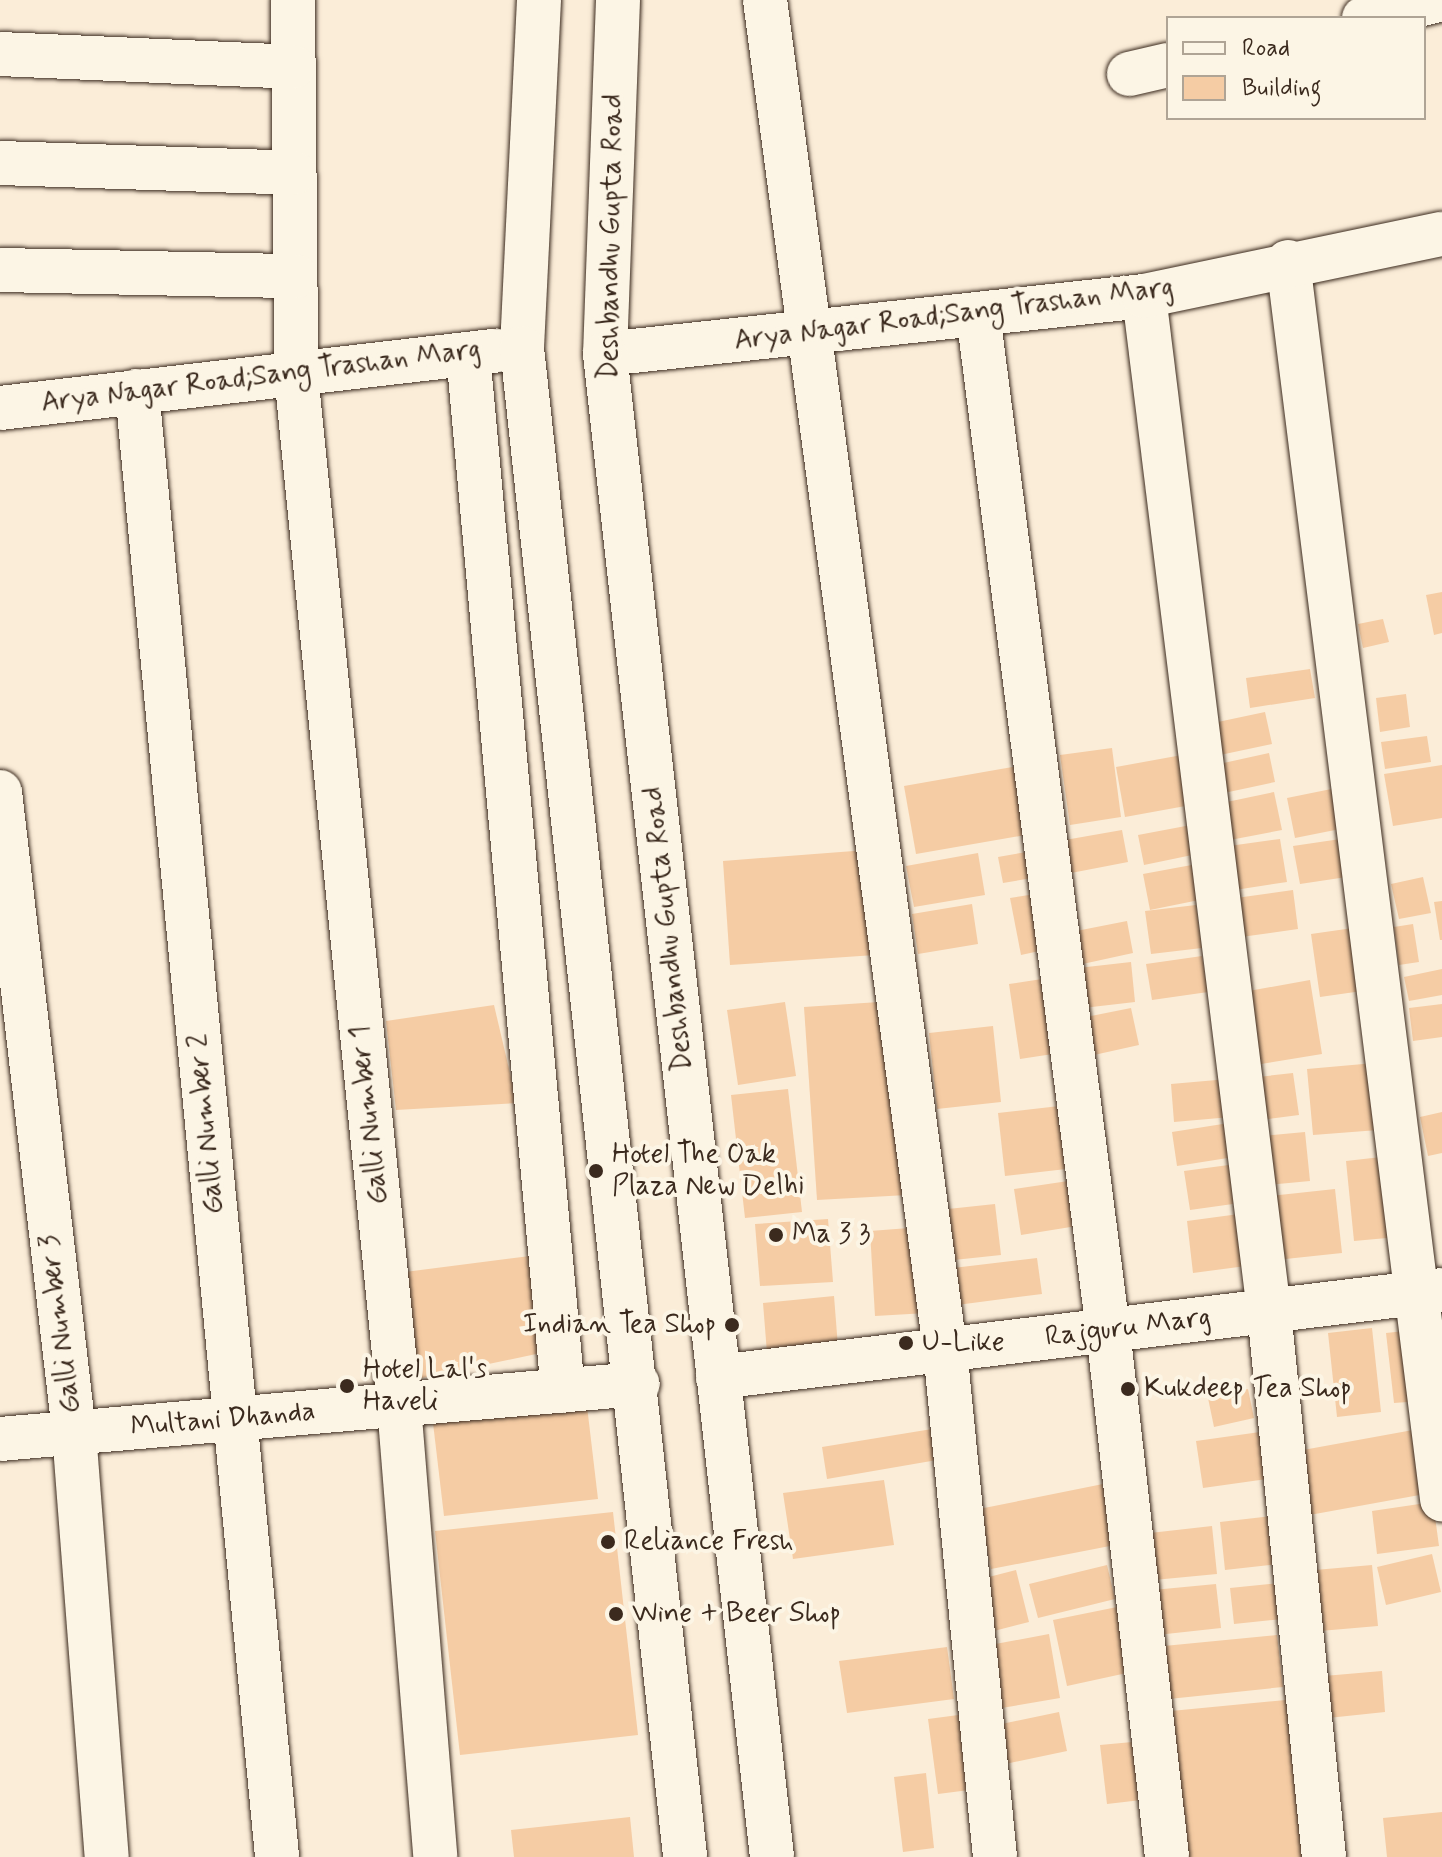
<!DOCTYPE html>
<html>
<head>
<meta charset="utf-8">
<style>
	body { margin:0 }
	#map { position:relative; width:1442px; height:1857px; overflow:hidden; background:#fbedd8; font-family:Mynerve,sans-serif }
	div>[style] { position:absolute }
	.building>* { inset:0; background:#f5cca4 }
	.roads { filter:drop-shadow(0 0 2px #3b2a1e) drop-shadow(0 0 2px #3b2a1e) }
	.minor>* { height:44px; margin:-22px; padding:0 22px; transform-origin:22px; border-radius:22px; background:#fcf5e5 }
	.major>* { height:44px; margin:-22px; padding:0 22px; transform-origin:22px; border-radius:22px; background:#fcf5e5 }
	.dots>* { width:22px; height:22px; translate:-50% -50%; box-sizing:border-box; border:4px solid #fcf5e5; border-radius:50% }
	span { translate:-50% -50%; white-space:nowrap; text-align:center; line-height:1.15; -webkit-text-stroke:8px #fcf5e5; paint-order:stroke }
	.street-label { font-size:28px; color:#3b2a1e }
	.poi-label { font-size:28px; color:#3b2a1e }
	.left { translate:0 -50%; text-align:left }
	.right { translate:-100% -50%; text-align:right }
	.legend { position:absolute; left:1166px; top:16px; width:260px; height:104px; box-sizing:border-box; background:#fcf5e5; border:2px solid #afa495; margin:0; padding:10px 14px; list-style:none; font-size:24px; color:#3b2a1e }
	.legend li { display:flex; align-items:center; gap:16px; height:40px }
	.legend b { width:40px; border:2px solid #afa495 }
</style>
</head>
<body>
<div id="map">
	<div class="building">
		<div style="clip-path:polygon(1442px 592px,1442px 633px,1434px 635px,1426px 595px)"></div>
		<div style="clip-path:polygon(1383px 619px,1389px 642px,1363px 648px,1358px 624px)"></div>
		<div style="clip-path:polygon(1310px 669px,1315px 698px,1250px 708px,1246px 678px)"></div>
		<div style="clip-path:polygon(1406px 694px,1410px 727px,1380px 732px,1376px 698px)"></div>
		<div style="clip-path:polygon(1265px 712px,1272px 744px,1220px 755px,1213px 723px)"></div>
		<div style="clip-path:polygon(1427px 736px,1431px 762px,1385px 769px,1381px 742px)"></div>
		<div style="clip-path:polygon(1112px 748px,1121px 817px,1070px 825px,1060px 755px)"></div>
		<div style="clip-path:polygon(1269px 753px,1275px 782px,1224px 793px,1219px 764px)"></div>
		<div style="clip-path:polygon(1182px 755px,1191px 805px,1125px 817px,1116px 767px)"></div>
		<div style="clip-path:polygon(1024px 765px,1037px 833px,916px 854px,904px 786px)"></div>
		<div style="clip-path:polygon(1442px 765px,1442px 818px,1393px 826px,1384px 774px)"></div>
		<div style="clip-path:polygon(1346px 786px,1355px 826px,1295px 838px,1287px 798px)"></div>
		<div style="clip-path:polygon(1274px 792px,1282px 830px,1230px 840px,1222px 803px)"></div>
		<div style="clip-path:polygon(1191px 825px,1197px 854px,1144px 865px,1138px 835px)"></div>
		<div style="clip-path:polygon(1122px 830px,1128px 862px,1071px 873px,1065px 840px)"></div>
		<div style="clip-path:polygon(1354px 837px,1360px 875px,1300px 884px,1293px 846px)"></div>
		<div style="clip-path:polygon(1280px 839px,1287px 882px,1235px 890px,1229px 846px)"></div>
		<div style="clip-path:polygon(867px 850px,875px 955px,730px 965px,723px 861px)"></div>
		<div style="clip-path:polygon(1038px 850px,1043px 876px,1003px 883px,998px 857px)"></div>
		<div style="clip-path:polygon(978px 853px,985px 895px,914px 907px,906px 866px)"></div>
		<div style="clip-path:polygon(1197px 864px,1204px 899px,1150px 910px,1143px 874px)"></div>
		<div style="clip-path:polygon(1423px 877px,1431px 913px,1399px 919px,1391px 884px)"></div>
		<div style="clip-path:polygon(1293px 890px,1298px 929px,1241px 937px,1236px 898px)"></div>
		<div style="clip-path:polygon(1042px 893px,1053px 948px,1021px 955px,1010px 898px)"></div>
		<div style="clip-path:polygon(1442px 901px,1442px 940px,1440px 940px,1434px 902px)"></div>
		<div style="clip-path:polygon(972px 904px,978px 944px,918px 954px,912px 914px)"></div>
		<div style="clip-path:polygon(1196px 905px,1202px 948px,1151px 954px,1145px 911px)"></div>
		<div style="clip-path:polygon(1127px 921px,1133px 953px,1078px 965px,1071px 932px)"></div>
		<div style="clip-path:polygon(1413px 924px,1419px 962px,1399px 965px,1394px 927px)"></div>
		<div style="clip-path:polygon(1367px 926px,1376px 989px,1320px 997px,1311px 934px)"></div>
		<div style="clip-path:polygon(1202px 956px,1208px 992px,1152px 1000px,1146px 964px)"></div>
		<div style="clip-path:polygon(1131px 962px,1135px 1002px,1083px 1008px,1078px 968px)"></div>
		<div style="clip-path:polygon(1442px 969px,1442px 995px,1409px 1001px,1404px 977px)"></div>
		<div style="clip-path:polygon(1055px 977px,1066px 1052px,1020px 1059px,1009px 984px)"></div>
		<div style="clip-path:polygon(1310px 980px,1322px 1054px,1255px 1065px,1243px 992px)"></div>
		<div style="clip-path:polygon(894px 1001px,907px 1195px,817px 1200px,804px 1007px)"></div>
		<div style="clip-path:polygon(785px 1002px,796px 1076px,738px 1085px,727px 1010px)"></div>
		<div style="clip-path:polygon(1442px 1004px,1442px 1037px,1413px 1041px,1409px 1008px)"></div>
		<div style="clip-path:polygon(494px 1005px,517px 1103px,396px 1110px,386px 1021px)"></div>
		<div style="clip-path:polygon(1131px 1008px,1139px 1045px,1094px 1055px,1086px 1017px)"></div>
		<div style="clip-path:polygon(993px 1026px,1001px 1102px,937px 1109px,929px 1033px)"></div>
		<div style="clip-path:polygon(1386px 1062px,1391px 1129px,1313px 1135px,1307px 1069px)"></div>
		<div style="clip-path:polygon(1293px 1073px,1299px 1115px,1254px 1121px,1249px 1078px)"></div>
		<div style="clip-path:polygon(1228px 1079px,1231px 1117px,1174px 1122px,1171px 1084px)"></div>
		<div style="clip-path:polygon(788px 1089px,802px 1212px,745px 1218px,731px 1095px)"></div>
		<div style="clip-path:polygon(1068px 1105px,1075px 1168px,1005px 1176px,998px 1113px)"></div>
		<div style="clip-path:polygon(1442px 1112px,1442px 1153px,1428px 1156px,1420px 1117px)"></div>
		<div style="clip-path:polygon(1229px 1123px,1234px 1157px,1177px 1166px,1172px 1132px)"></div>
		<div style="clip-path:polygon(1305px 1132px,1310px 1181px,1267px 1185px,1263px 1136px)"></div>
		<div style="clip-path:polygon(1390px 1156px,1398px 1237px,1354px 1241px,1346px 1161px)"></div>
		<div style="clip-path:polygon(1236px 1164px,1240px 1203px,1190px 1210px,1184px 1171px)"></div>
		<div style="clip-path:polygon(1075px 1180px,1083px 1225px,1021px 1235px,1014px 1189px)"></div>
		<div style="clip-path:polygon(1335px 1189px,1342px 1253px,1276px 1260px,1269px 1196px)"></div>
		<div style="clip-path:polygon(995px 1204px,1001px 1255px,954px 1260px,948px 1209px)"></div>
		<div style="clip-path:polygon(1239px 1214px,1246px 1266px,1193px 1273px,1187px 1221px)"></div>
		<div style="clip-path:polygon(828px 1219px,833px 1282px,760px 1286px,755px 1224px)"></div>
		<div style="clip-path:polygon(922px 1227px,927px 1313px,875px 1316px,870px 1231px)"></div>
		<div style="clip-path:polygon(530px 1256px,541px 1353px,417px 1379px,405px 1272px)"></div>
		<div style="clip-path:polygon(1037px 1258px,1042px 1294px,957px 1305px,953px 1268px)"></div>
		<div style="clip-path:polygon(834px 1296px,838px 1347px,767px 1353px,763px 1303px)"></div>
		<div style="clip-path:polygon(1372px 1328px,1381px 1412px,1337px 1417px,1328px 1333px)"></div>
		<div style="clip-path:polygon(1414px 1330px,1421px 1401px,1394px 1403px,1386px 1333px)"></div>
		<div style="clip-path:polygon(1248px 1389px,1254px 1418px,1214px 1427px,1208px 1398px)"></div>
		<div style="clip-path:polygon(587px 1406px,598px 1499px,444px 1516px,433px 1423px)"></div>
		<div style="clip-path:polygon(932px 1429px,937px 1460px,827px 1479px,822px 1447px)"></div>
		<div style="clip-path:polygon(1413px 1430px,1425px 1494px,1304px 1516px,1292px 1452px)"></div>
		<div style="clip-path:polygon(1260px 1432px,1267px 1479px,1203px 1488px,1196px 1441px)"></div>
		<div style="clip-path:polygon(884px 1480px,894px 1545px,793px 1559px,783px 1493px)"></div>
		<div style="clip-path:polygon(1103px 1484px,1115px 1545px,991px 1569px,979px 1509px)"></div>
		<div style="clip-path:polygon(1433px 1502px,1439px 1546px,1377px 1554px,1372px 1511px)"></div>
		<div style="clip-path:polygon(613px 1512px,638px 1735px,460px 1755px,435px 1531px)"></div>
		<div style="clip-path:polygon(1273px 1516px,1278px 1564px,1225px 1570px,1220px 1522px)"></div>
		<div style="clip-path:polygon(1212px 1526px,1217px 1574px,1154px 1580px,1150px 1533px)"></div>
		<div style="clip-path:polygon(1432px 1554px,1441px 1592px,1386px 1605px,1377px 1567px)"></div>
		<div style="clip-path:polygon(1107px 1565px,1115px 1599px,1038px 1618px,1029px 1584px)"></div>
		<div style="clip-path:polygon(1372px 1565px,1378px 1626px,1320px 1631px,1315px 1570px)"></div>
		<div style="clip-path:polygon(1016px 1570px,1029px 1622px,994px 1631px,981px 1579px)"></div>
		<div style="clip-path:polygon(1280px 1583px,1283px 1619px,1234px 1624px,1230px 1588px)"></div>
		<div style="clip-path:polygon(1216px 1584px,1221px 1628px,1157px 1635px,1153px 1590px)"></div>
		<div style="clip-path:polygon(1122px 1606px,1136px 1671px,1067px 1686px,1053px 1620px)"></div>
		<div style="clip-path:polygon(1049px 1634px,1060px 1698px,1002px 1708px,990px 1645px)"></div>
		<div style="clip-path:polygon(1277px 1635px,1283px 1687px,1169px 1699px,1164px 1646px)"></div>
		<div style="clip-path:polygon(947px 1647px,954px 1699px,847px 1713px,839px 1661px)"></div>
		<div style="clip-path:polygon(1382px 1671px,1385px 1712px,1328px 1718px,1324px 1676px)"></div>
		<div style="clip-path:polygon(1296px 1699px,1312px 1857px,1186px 1857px,1171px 1711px)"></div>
		<div style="clip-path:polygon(1059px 1712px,1067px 1751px,1005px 1764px,997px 1725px)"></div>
		<div style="clip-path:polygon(966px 1714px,977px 1789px,938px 1794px,928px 1719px)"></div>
		<div style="clip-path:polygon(1143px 1741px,1150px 1799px,1107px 1804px,1100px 1745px)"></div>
		<div style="clip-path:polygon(926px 1773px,934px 1848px,903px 1852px,894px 1777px)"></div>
		<div style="clip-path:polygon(1442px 1812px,1442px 1857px,1387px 1857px,1383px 1818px)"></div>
		<div style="clip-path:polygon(630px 1817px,634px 1857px,514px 1857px,511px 1830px)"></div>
	</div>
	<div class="roads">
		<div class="minor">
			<div style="left:293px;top:0;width:374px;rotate:89.5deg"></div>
			<div style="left:296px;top:374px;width:1036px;rotate:84.29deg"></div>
			<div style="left:399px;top:1405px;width:453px;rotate:85.4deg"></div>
			<div style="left:765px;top:0;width:1361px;rotate:82.4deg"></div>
			<div style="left:945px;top:1349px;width:510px;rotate:84.38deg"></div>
			<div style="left:1364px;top:18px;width:77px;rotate:-13.5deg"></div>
			<div style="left:0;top:54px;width:293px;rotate:2.5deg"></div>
			<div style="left:1129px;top:74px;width:40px;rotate:-13deg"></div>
			<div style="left:0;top:163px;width:294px;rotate:1.9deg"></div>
			<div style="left:1288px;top:262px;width:1247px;rotate:82.9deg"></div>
			<div style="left:0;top:270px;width:295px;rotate:1.2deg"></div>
			<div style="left:1144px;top:296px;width:1023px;rotate:82.98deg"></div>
			<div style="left:1269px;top:1311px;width:549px;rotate:84.25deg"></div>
			<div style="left:978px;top:314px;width:1024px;rotate:82.71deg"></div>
			<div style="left:1108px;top:1330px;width:530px;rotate:83.61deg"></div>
			<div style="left:468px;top:354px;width:1041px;rotate:84.77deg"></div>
			<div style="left:605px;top:354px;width:542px;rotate:-6.14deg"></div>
			<div style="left:1144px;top:296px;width:304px;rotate:-11.8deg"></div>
			<div style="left:137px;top:391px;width:1473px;rotate:84.54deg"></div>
			<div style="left:0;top:408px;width:499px;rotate:-6.6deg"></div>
			<div style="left:0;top:792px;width:644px;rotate:83.4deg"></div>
			<div style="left:74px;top:1432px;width:426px;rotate:85.6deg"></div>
			<div style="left:718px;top:1377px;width:729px;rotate:-6.85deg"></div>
			<div style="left:0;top:1439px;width:640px;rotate:-4.93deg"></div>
		</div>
		<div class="major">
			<div style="left:539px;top:0;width:348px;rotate:92.8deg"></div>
			<div style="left:522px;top:348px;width:1518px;rotate:83.83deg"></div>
			<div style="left:618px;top:0;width:354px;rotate:92.1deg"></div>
			<div style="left:605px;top:354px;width:1512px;rotate:83.66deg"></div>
		</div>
	</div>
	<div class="dots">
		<div style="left:596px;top:1171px;background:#3b2a1e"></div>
		<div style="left:776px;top:1235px;background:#3b2a1e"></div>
		<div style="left:732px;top:1325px;background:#3b2a1e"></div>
		<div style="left:906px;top:1343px;background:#3b2a1e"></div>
		<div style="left:347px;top:1386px;background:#3b2a1e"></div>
		<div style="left:1128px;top:1389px;background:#3b2a1e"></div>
		<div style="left:608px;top:1542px;background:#3b2a1e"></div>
		<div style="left:616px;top:1614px;background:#3b2a1e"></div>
	</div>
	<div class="street-label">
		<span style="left:612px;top:237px;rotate:-89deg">Deshbandhu Gupta Road</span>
		<span style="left:954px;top:315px;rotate:-7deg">Arya Nagar Road;Sang Trashan Marg</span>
		<span style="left:261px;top:377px;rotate:-7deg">Arya Nagar Road;Sang Trashan Marg</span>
		<span style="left:669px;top:929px;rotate:-96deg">Deshbandhu Gupta Road</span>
		<span style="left:370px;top:1115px;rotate:-96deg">Galli Number 1</span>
		<span style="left:207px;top:1124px;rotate:-95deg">Galli Number 2</span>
		<span style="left:61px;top:1324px;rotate:-97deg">Galli Number 3</span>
		<span style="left:1128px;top:1328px;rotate:-7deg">Rajguru Marg</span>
		<span style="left:223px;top:1420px;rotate:-5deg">Multani Dhanda</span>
	</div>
	<div class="poi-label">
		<span class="left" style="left:612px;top:1171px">Hotel The Oak<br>Plaza New Delhi</span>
		<span class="left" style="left:792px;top:1235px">Ma 3 3</span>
		<span class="right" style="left:716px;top:1325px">Indian Tea Shop</span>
		<span class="left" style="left:922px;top:1343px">U-Like</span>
		<span class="left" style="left:363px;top:1386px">Hotel Lal's<br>Haveli</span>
		<span class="left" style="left:1144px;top:1389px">Kukdeep Tea Shop</span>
		<span class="left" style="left:624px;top:1542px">Reliance Fresh</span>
		<span class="left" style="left:632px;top:1614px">Wine + Beer Shop</span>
	</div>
	<ul class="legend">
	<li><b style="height:10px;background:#fcf5e5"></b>Road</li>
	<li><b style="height:22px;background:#f5cca4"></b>Building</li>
	</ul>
</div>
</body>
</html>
